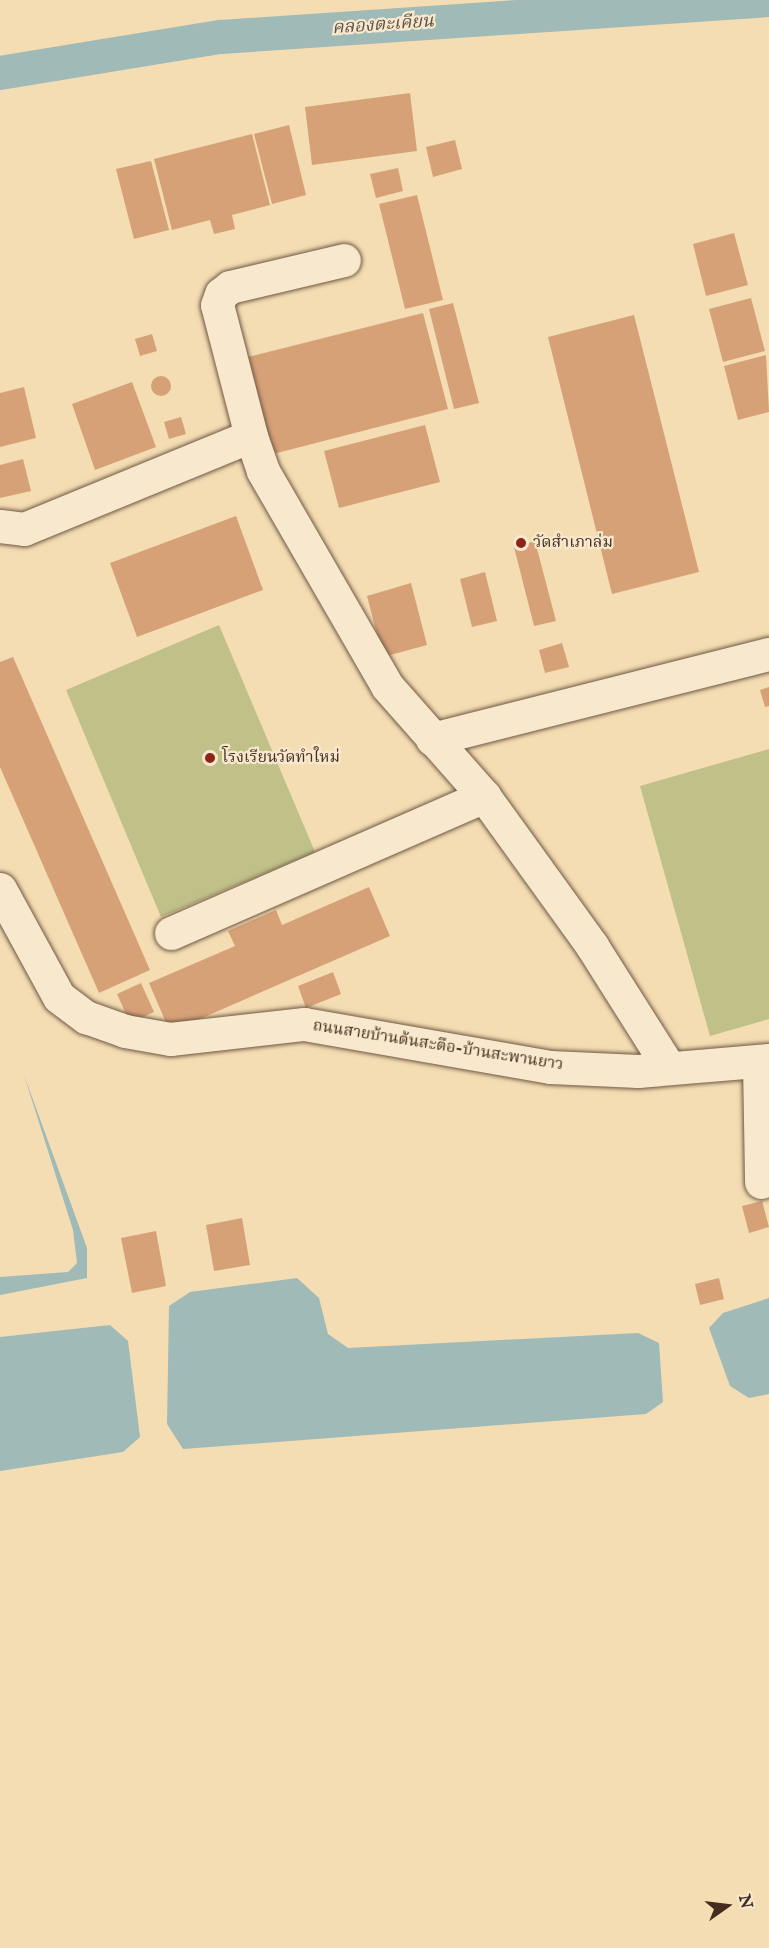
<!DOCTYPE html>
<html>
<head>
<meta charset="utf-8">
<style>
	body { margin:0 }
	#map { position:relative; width:769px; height:1948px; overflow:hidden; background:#f4ddb3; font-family:"IM FELL English","Noto Serif Thai",serif }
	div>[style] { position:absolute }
	.green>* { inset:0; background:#c0c089 }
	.water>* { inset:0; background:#9fbab7 }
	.canal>* { height:34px; margin:-17px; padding:0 17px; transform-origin:17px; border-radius:17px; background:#9fbab7 }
	.building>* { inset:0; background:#d7a178 }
	.round { border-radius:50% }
	.roads { filter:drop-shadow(0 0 2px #705944) drop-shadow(0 0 2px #705944) }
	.minor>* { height:33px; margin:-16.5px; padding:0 16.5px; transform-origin:16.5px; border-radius:16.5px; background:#f8e9ce }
	.dots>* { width:16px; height:16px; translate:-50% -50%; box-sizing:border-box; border:3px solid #f8e9ce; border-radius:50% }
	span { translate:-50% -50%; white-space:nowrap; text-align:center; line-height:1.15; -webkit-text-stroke:4.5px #f8e9ce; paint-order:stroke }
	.poi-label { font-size:16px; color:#442d1f }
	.left { translate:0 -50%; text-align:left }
	.street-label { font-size:16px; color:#442d1f }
	.water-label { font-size:18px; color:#5b5045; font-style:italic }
	.north { position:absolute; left:697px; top:1876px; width:60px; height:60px; -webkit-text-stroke:4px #f8e9ce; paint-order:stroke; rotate:76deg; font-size:16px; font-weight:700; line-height:24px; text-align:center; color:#442d1f }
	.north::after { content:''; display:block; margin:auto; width:21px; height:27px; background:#442d1f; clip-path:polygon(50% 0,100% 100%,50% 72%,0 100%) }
</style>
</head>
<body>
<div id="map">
	<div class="green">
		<div style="clip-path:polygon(219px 625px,315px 852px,161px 917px,66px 690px)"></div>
		<div style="clip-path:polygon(769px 749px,769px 1019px,710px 1036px,640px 786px)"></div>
	</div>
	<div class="water">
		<div style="clip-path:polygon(24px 1075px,87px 1248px,87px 1278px,0 1295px,0 1277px,68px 1272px,77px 1263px,73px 1230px)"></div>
		<div style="clip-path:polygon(297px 1278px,319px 1298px,328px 1334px,348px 1348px,638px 1333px,659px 1343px,663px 1402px,646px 1414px,183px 1449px,167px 1424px,169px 1306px,190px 1292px)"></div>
		<div style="clip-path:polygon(769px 1298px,769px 1394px,749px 1398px,730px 1386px,709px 1328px,723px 1313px)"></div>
		<div style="clip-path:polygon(110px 1325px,128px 1341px,140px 1437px,123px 1452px,0 1471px,0 1337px)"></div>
	</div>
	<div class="canal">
		<div style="left:0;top:73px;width:224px;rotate:-9.3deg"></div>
		<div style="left:221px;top:37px;width:549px;rotate:-3.86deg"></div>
	</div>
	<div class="building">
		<div style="clip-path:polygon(410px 93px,417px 151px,312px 165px,305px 107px)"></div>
		<div style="clip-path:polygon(289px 125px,306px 195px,272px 204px,254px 134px)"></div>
		<div style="clip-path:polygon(252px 134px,270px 205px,232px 215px,235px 229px,214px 234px,210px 220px,172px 230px,154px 159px)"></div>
		<div style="clip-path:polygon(455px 140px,462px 169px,433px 177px,426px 147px)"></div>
		<div style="clip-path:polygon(151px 161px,169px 230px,134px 239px,116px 169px)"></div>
		<div style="clip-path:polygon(398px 168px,403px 191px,376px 198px,370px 174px)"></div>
		<div style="clip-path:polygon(417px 195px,443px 300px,405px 309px,379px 204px)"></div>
		<div style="clip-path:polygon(734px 233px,748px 285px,706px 296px,693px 244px)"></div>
		<div style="clip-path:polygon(751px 298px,765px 351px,723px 362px,709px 309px)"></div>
		<div style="clip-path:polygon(453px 303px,479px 403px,454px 409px,429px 309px)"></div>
		<div style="clip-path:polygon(423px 313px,448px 409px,273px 454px,248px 357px)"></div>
		<div style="clip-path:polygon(634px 315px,699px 572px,612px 594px,548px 337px)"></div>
		<div style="clip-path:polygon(152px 334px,157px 351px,140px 356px,135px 339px)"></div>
		<div style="clip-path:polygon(766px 355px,769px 412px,738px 420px,724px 366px)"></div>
		<div class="round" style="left:151px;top:376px;width:20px;height:20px"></div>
		<div style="clip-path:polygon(132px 382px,156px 447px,95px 470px,72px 404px)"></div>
		<div style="clip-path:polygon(24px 387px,36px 438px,0 447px,0 393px)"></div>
		<div style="clip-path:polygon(181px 417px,186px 434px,169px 439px,164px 422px)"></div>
		<div style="clip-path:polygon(425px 425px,440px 482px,339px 508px,324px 451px)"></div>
		<div style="clip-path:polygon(23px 459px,31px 491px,0 498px,0 465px)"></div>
		<div style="clip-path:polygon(236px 516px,263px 590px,137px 637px,110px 563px)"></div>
		<div style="clip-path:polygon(535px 541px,556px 621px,534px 626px,514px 547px)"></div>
		<div style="clip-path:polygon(485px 572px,497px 621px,472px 627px,460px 579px)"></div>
		<div style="clip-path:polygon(411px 583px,427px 645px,383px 657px,367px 596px)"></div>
		<div style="clip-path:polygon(562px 643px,569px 667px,545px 673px,539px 650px)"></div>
		<div style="clip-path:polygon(13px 657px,150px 970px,99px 993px,0 767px,0 662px)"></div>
		<div style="clip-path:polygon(769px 687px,769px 706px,765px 707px,760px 690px)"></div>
		<div style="clip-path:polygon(369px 887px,390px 936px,170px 1032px,149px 983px,235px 946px,228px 931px,276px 910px,282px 925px)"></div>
		<div style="clip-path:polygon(333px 972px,341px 994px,306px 1008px,298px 986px)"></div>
		<div style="clip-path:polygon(141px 983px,154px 1012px,130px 1023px,117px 994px)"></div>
		<div style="clip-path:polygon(762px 1201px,769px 1227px,749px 1233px,742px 1206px)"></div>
		<div style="clip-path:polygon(242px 1218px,250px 1265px,214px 1271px,206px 1225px)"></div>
		<div style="clip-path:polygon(156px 1231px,166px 1286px,132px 1293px,121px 1238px)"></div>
		<div style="clip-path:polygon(719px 1278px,724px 1299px,700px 1305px,695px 1284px)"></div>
	</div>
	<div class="roads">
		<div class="minor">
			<div style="left:251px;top:436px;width:135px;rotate:-104.5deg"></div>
			<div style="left:217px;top:305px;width:12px;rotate:-70deg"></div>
			<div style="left:221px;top:294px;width:11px;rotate:-38deg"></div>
			<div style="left:230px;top:287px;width:117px;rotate:-13.3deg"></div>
			<div style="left:0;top:526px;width:24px;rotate:7deg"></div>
			<div style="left:24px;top:529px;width:245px;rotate:-22.3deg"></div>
			<div style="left:251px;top:436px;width:37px;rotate:71deg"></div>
			<div style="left:263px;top:471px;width:248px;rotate:60deg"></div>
			<div style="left:387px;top:686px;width:147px;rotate:48.6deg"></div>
			<div style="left:484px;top:796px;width:185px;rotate:54.2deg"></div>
			<div style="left:592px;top:946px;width:144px;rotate:57.7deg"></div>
			<div style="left:432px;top:739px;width:348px;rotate:-14.2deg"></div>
			<div style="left:0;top:889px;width:123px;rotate:61.4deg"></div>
			<div style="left:59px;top:997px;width:34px;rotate:37deg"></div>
			<div style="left:86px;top:1017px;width:41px;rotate:19.7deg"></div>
			<div style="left:125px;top:1031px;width:46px;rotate:10.1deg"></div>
			<div style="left:170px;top:1039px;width:135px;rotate:-6.4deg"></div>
			<div style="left:304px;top:1024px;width:250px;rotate:9.9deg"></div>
			<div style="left:550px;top:1067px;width:88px;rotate:2.6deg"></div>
			<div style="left:638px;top:1071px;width:131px;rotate:-4.8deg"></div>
			<div style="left:171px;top:933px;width:342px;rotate:-23.6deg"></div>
			<div style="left:759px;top:1062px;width:120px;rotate:89deg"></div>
		</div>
	</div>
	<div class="dots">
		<div style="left:521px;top:543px;background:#8f2418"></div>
		<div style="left:210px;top:758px;background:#8f2418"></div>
	</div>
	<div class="poi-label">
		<span class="left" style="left:533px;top:543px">วัดสำเภาล่ม</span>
		<span class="left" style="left:222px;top:758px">โรงเรียนวัดทำใหม่</span>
	</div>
	<div class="street-label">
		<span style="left:438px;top:1046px;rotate:9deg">ถนนสายบ้านต้นสะตือ-บ้านสะพานยาว</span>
	</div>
	<div class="water-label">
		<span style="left:383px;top:26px;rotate:-4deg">คลองตะเคียน</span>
	</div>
	<div class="north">N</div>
</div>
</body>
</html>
